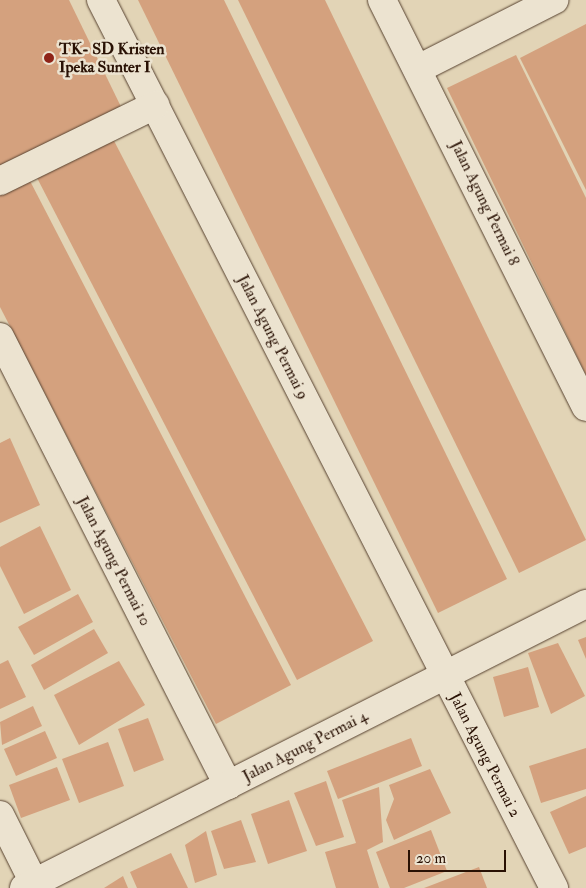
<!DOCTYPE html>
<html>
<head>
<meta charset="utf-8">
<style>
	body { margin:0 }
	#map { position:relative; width:586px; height:888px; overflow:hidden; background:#e2d4b6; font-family:"IM FELL Double Pica",serif }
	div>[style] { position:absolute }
	.building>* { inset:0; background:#d4a17e }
	.roads { filter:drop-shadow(0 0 1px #574230) drop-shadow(0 0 1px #574230) }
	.minor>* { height:28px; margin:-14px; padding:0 14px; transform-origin:14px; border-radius:14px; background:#ece3d0 }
	.dots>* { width:14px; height:14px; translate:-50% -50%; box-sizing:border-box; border:2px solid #ece3d0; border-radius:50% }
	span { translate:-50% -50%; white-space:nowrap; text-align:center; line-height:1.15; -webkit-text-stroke:5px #ece3d0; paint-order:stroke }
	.poi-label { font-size:16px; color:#291104; font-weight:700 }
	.left { translate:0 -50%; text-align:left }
	.street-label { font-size:16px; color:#291104 }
	.scale { position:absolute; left:408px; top:850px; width:98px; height:22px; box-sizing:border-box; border:2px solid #291104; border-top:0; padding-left:6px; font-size:15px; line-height:18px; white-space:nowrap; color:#291104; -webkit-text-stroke:4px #ece3d0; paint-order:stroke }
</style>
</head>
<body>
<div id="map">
	<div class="building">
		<div style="clip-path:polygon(0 0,69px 0,126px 117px,0 177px)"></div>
		<div style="clip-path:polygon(138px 0,224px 0,507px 579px,438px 613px)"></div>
		<div style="clip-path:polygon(238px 0,325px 0,586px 540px,519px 573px)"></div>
		<div style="clip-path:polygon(586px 24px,586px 190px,520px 58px)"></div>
		<div style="clip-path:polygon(516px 55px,586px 198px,586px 375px,447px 88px)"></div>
		<div style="clip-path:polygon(111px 135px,373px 641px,297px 680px,35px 174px)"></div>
		<div style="clip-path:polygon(29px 179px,291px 685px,216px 724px,0 307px,0 194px)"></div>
		<div style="clip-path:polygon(10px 438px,40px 505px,0 523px,0 443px)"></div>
		<div style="clip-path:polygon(40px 526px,71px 590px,24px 614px,0 566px,0 547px)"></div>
		<div style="clip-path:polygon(78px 594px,93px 622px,34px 655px,18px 627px)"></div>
		<div style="clip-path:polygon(94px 629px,108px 653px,44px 690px,31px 665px)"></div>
		<div style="clip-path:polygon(586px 637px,586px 659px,578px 640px)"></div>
		<div style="clip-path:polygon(558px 643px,585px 696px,551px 714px,528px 653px)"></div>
		<div style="clip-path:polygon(8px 660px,26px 697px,0 709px,0 664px)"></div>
		<div style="clip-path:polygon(119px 661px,145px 705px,79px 745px,54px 695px)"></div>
		<div style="clip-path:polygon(528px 667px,539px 707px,504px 717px,493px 677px)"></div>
		<div style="clip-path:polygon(33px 706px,42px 726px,2px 745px,0 722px)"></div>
		<div style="clip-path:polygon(148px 718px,164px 760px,134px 772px,118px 729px)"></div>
		<div style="clip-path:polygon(45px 731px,57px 758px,16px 776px,4px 749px)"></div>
		<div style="clip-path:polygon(411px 738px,422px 766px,338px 799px,327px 771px)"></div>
		<div style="clip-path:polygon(108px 742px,124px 786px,79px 803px,62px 759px)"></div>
		<div style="clip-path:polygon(586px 748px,586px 789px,541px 803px,529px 766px)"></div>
		<div style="clip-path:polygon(57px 767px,70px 800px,21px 818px,9px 785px)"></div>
		<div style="clip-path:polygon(430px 769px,451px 813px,394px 840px,386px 820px,394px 799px,389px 785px)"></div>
		<div style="clip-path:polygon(326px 781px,344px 837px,316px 846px,294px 793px)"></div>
		<div style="clip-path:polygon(379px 787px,383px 842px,367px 850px,379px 888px,336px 888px,325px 852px,356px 843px,342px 800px)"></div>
		<div style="clip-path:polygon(586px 796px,586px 847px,569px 854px,550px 812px)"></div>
		<div style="clip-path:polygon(289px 800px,307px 851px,268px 864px,251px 814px)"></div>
		<div style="clip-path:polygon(241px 820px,256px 862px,224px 869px,211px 831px)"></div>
		<div style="clip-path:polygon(431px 830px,447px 871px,404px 888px,390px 888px,376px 852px)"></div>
		<div style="clip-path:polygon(206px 831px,217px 875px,195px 883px,185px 845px)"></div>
		<div style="clip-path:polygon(171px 853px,188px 888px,137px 888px,130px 872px)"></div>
		<div style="clip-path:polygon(479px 867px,487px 888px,424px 888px)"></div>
		<div style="clip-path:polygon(123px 876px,128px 888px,104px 888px)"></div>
	</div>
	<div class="roads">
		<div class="minor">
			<div style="left:101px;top:0;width:997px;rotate:62.97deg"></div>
			<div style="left:382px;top:0;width:455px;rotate:63.4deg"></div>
			<div style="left:418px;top:69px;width:153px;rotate:-26.9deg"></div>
			<div style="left:0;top:181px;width:173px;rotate:-26.1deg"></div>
			<div style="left:0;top:337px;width:503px;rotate:63.03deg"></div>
			<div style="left:0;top:815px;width:76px;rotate:63.4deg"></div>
			<div style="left:24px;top:888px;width:630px;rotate:-26.81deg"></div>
		</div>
	</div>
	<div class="dots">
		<div style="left:49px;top:58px;background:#8f2418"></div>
	</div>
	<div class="poi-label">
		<span class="left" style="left:59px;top:58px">TK- SD Kristen<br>Ipeka Sunter I</span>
	</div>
	<div class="street-label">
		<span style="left:485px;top:203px;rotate:64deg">Jalan Agung Permai 8</span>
		<span style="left:273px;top:337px;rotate:63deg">Jalan Agung Permai 9</span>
		<span style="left:114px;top:561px;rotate:63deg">Jalan Agung Permai 10</span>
		<span style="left:305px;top:746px;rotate:-27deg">Jalan Agung Permai 4</span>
		<span style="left:485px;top:755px;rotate:63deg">Jalan Agung Permai 2</span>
	</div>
	<div class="scale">20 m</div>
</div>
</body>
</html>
